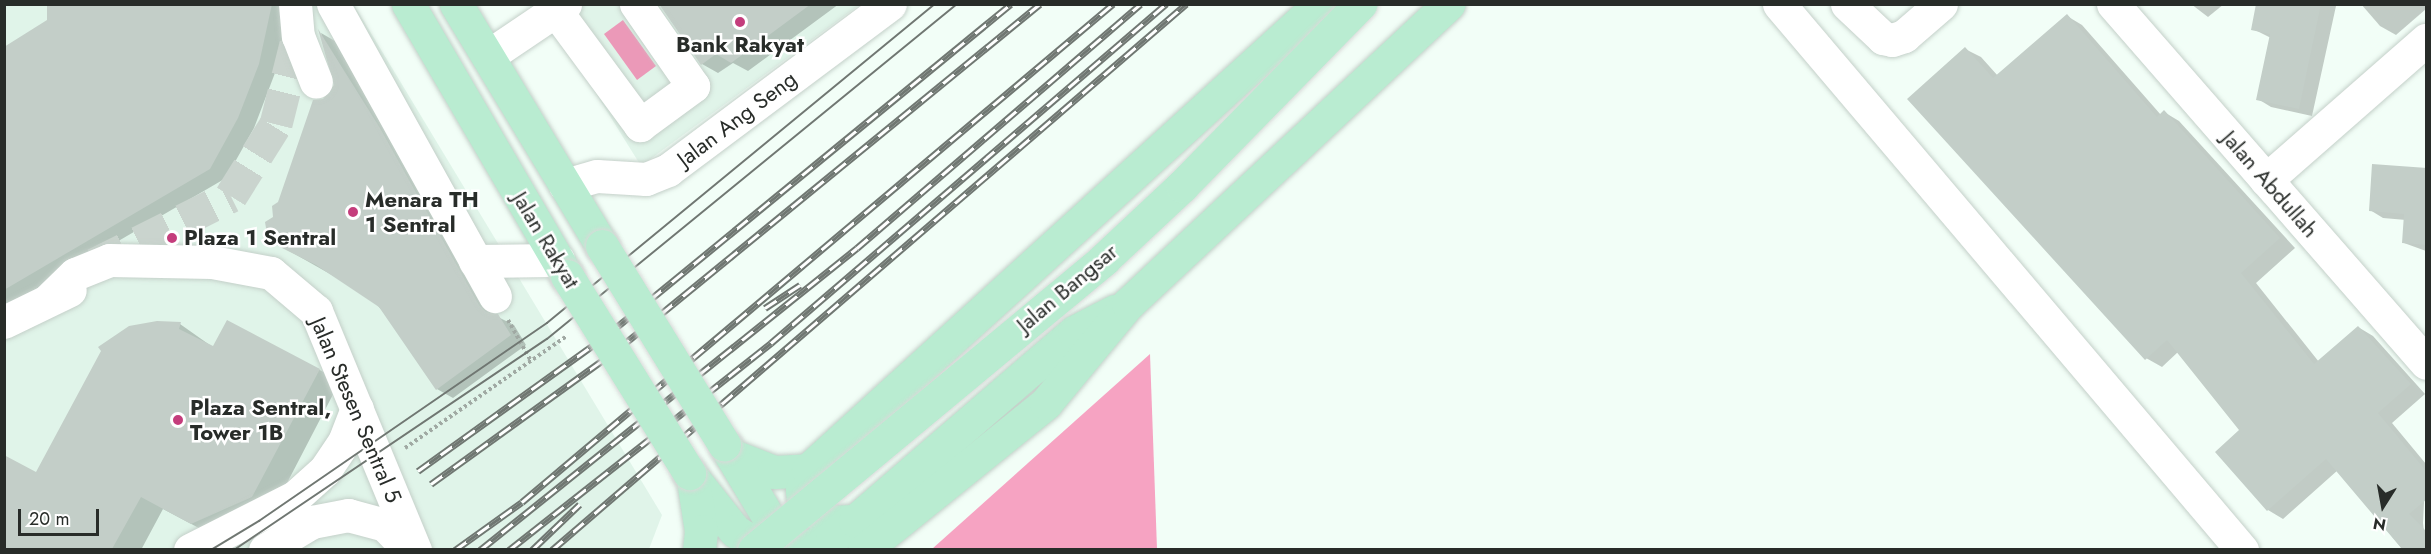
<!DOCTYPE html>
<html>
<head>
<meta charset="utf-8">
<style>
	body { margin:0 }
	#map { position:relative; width:2431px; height:554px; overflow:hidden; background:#f2fef7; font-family:Jost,sans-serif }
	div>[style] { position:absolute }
	.built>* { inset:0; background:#e0f4e9 }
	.forest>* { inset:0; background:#f6a3c2 }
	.water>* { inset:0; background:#eb99b8 }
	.shadow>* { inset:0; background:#0003 }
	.building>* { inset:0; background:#c3cec8 }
	.minor-tunnel>* { height:33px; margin-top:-16.5px; transform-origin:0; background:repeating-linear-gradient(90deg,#cad4ce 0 33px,transparent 0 49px) }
	.path>* { height:4px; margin-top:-2px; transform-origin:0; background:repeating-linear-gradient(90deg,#a0a9a3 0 3px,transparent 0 6px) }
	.roads { filter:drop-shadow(0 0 2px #c4d0c9) drop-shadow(0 0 2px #c4d0c9) }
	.minor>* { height:33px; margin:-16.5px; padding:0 16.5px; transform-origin:16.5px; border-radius:16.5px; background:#fff }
	.major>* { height:33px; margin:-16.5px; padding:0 16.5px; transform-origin:16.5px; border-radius:16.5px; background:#b9ecd1 }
	.tram>* { height:1.5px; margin:-0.75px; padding:0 0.75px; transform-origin:0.75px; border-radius:0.75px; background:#707772 }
	.rail>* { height:7px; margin-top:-3.5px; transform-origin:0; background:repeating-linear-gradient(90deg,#fff 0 14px,#707772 0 28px); box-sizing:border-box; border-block:2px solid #707772 }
	.bridges { filter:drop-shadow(0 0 2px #d8d9d8) drop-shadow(0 0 2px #d8d9d8) }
	.major-bridge>* { height:33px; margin:-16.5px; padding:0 16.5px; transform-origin:16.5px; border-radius:16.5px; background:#b9ecd1 }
	.dots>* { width:16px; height:16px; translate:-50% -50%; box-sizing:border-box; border:3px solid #fff; border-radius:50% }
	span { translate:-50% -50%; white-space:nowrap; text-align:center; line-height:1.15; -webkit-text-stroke:5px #fff; paint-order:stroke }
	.poi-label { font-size:22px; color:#282c29; font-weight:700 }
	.left { translate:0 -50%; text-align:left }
	.street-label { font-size:22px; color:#282c29 }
	.frame { position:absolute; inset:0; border:6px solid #282c29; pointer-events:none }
	.north { position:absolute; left:2353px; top:476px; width:60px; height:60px; -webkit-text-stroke:4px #fff; paint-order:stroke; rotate:191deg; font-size:16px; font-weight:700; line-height:24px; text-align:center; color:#282c29 }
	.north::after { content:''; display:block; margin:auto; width:21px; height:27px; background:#282c29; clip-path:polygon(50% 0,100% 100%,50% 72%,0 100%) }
	.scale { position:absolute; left:18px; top:509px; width:81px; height:27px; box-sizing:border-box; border:3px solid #282c29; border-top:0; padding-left:8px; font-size:18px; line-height:21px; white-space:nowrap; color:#282c29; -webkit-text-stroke:4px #fff; paint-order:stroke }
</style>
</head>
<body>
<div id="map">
	<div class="built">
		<div style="clip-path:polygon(4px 5px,354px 5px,662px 515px,649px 549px,5px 549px)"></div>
		<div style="clip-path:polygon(529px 5px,859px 5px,641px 166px,541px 5px,533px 11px)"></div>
	</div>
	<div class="forest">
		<div style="clip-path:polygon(1150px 354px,1157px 549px,932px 549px)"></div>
	</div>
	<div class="water">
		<div style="clip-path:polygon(623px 20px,656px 66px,637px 80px,604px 34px)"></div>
	</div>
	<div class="shadow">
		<div style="clip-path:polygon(49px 4px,287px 4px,287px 22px,275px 73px,254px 128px,226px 178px,4px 308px,4px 48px,58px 15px)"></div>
		<div style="clip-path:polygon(661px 4px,839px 4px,748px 71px,733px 63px,718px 73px,702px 64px)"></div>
		<div style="clip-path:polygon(2191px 4px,2224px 4px,2208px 17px)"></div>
		<div style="clip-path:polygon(2258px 4px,2336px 6px,2312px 116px,2271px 107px,2258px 99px,2271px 38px,2253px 29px)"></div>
		<div style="clip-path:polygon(2361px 4px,2426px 4px,2426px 9px,2396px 35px,2380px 26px)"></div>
		<div style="clip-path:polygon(2067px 16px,2082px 25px,2161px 115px,2164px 112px,2179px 121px,2295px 248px,2256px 283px,2319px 362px,2358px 327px,2373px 336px,2425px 394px,2392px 423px,2426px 464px,2423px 523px,2426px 550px,2403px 550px,2338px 470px,2283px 519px,2268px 510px,2241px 430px,2178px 352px,2162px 367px,2146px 358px,1965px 49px,1981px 57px,1998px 76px)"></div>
		<div style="clip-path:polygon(321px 33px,335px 41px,396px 138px,494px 315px,514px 325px,526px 345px,453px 398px,437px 389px,388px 317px,369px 296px,277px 244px,279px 203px,324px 101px,336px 86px)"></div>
		<div style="clip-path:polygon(2426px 169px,2426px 251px,2404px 243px,2406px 220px,2383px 218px,2370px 210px)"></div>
		<div style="clip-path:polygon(180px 324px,214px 348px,318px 369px,340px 381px,273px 510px,214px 536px,163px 509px,141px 550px,4px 550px,4px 457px,37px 474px)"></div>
	</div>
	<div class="building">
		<div style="clip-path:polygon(47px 4px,272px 4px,259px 64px,238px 118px,210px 169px,4px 290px,4px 47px,47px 20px)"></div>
		<div style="clip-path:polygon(659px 4px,811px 4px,731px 63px,716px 54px,701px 65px)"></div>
		<div style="clip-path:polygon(2256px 4px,2321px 4px,2299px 109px,2256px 100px,2270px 34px,2251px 30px)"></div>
		<div style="clip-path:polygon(2067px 14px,2157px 117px,2164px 110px,2280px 238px,2241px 273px,2314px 364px,2358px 326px,2411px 384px,2378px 413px,2427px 472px,2427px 499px,2409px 514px,2427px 532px,2427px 549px,2402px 549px,2326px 459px,2267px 511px,2215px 452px,2239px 430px,2167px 340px,2145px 360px,1907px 99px,1965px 47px,1993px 78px)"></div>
		<div style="clip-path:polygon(318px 29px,380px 128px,479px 305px,486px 312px,498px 314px,511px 335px,436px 390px,379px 307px,316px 265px,276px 245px,267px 234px,265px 222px,273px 217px,272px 206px,278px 202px,313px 100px,323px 99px,334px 85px)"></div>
		<div style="clip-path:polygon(2372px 164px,2427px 168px,2427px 245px,2402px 243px,2404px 214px,2369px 211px)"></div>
		<div style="clip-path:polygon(227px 320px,320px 369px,252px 497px,191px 524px,141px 497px,112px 549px,4px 549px,4px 455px,36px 472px,101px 351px,98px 347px,129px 326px,157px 321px,181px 322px,179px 329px,213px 346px)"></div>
	</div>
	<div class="minor-tunnel">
		<div style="left:95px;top:264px;width:152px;rotate:-26.6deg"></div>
		<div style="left:231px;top:196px;width:85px;rotate:-58deg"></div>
		<div style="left:276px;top:124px;width:91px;rotate:-76deg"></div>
	</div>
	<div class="path">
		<div style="left:508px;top:320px;width:47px;rotate:60.7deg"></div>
		<div style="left:405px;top:448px;width:197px;rotate:-34.7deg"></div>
	</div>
	<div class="roads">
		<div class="minor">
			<div style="left:295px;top:4px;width:32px;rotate:85deg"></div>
			<div style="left:298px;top:36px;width:49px;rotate:68.6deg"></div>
			<div style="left:333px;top:4px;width:334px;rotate:61deg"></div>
			<div style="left:1779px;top:4px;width:716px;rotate:49.7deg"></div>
			<div style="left:1847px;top:4px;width:50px;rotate:43.4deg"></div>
			<div style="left:1883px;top:38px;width:9px;rotate:13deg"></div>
			<div style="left:1892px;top:40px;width:13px;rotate:-18deg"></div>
			<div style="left:1904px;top:36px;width:49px;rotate:-40.9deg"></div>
			<div style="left:2113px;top:4px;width:476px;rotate:48.9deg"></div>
			<div style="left:556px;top:11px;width:142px;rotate:53.6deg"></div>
			<div style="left:640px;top:125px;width:66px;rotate:-36.3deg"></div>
			<div style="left:693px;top:86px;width:100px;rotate:-124.8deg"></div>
			<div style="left:488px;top:56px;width:93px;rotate:-34deg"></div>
			<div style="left:2266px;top:180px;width:213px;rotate:-41.2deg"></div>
			<div style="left:565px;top:185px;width:33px;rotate:-16deg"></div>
			<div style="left:597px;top:176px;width:49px;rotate:3.5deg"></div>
			<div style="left:646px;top:179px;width:24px;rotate:-22deg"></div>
			<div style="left:668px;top:170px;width:277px;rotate:-36.8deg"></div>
			<div style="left:475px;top:261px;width:83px;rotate:-0.7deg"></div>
			<div style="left:49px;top:299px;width:36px;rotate:-44deg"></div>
			<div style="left:75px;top:274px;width:37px;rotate:-22deg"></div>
			<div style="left:109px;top:260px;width:103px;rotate:1.1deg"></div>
			<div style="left:212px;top:262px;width:60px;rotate:10.6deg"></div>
			<div style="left:271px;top:273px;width:59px;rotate:40.2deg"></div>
			<div style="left:316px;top:311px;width:259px;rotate:67.5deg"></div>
			<div style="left:4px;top:322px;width:73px;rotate:-25.9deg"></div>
			<div style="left:190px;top:550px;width:118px;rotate:-26.8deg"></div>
			<div style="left:295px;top:497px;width:40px;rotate:-42deg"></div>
			<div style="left:325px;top:470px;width:34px;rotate:-56deg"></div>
			<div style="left:344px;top:442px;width:36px;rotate:-69deg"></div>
			<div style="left:265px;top:550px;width:55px;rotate:-30.8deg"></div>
			<div style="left:312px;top:522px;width:37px;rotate:-11deg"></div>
			<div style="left:348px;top:515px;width:38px;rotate:15deg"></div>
			<div style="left:385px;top:525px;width:35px;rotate:46deg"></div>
		</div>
		<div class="major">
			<div style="left:408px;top:4px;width:315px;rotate:59.7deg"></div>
			<div style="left:456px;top:4px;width:283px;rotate:58.9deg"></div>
			<div style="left:727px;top:448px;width:8px;rotate:60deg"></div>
			<div style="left:731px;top:455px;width:46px;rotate:21.6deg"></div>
			<div style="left:774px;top:472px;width:34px;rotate:-3deg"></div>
			<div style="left:731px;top:455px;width:82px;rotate:59deg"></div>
			<div style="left:773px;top:525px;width:26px;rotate:74deg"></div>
			<div style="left:689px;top:473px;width:74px;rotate:51.6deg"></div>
			<div style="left:735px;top:531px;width:36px;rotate:32deg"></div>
			<div style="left:693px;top:480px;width:52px;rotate:81.1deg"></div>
			<div style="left:701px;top:531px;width:19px;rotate:96deg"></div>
			<div style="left:855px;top:521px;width:23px;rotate:178deg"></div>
			<div style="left:832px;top:522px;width:21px;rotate:-151deg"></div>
			<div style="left:814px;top:512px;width:16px;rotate:-133deg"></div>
			<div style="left:803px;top:500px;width:10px;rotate:-96deg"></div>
			<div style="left:802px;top:490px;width:21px;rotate:-73deg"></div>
			<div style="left:808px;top:470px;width:692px;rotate:-42.31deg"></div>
			<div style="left:796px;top:550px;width:38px;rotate:-18deg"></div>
			<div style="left:832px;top:538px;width:29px;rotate:-36deg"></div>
			<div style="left:855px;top:521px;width:289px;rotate:-40.8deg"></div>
			<div style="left:1074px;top:332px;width:46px;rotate:-27.1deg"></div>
			<div style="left:864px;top:550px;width:234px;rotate:-38.9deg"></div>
			<div style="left:1046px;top:403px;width:129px;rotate:-50.4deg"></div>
			<div style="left:1128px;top:304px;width:439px;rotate:-43.1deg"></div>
		</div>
	</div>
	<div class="tram">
		<div style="left:211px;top:550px;width:56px;rotate:-31.1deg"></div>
		<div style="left:259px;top:521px;width:349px;rotate:-34.5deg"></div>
		<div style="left:547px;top:323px;width:502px;rotate:-39.43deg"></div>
		<div style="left:234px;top:550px;width:377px;rotate:-34deg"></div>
		<div style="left:547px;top:339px;width:529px;rotate:-39.25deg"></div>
	</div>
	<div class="rail">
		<div style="left:765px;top:308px;width:42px;rotate:-33.3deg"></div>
		<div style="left:418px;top:471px;width:233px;rotate:-35.7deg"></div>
		<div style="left:607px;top:335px;width:522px;rotate:-39.33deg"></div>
		<div style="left:431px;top:484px;width:231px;rotate:-35.8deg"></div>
		<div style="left:618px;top:349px;width:545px;rotate:-39.27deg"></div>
		<div style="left:455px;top:550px;width:82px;rotate:-35.6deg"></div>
		<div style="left:522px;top:502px;width:773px;rotate:-40.12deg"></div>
		<div style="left:480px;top:550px;width:483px;rotate:-38.7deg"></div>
		<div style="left:857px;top:248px;width:374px;rotate:-40.7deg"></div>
		<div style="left:509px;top:550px;width:334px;rotate:-38.3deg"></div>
		<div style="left:771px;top:343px;width:521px;rotate:-40.64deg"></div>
		<div style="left:532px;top:550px;width:66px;rotate:-43.8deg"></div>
		<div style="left:552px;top:550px;width:837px;rotate:-40.73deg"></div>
	</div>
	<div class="bridges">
		<div class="major-bridge">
			<div style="left:602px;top:246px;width:233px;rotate:58.4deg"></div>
			<div style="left:567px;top:276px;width:232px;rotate:58.2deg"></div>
			<div style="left:754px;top:550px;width:455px;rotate:-39.7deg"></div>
			<div style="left:1104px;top:259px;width:107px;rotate:-43.1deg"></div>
			<div style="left:1182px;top:186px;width:255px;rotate:-45.6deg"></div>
		</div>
	</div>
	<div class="dots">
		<div style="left:740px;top:22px;background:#c43d7c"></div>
		<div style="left:353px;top:212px;background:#c43d7c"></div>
		<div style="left:172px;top:238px;background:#c43d7c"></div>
		<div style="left:178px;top:420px;background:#c43d7c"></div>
	</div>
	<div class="poi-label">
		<span style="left:740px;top:45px">Bank Rakyat</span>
		<span class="left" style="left:365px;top:212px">Menara TH<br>1 Sentral</span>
		<span class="left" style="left:184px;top:238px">Plaza 1 Sentral</span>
		<span class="left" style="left:190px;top:420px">Plaza Sentral,<br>Tower 1B</span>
	</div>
	<div class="street-label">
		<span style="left:737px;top:119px;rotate:-37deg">Jalan Ang Seng</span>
		<span style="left:2270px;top:184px;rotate:49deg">Jalan Abdullah</span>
		<span style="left:546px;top:240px;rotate:59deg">Jalan Rakyat</span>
		<span style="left:1067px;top:288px;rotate:-40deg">Jalan Bangsar</span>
		<span style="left:356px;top:410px;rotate:67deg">Jalan Stesen Sentral 5</span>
	</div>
	<div class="frame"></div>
	<div class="north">N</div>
	<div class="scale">20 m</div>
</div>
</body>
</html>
